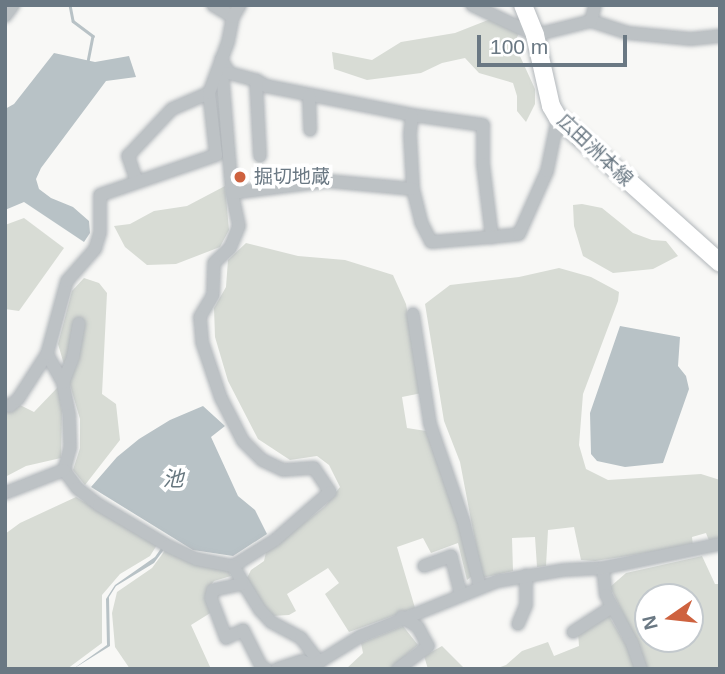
<!DOCTYPE html>
<html>
<head>
<meta charset="utf-8">
<style>
	body { margin:0 }
	#map { position:relative; width:725px; height:674px; overflow:hidden; background:#f8f8f6; font-family:Arial,"Noto Sans JP",sans-serif }
	div>[style] { position:absolute }
	.green>* { inset:0; background:#d8dcd5 }
	.water>* { inset:0; background:#b8c2c6 }
	.stream>* { height:2.5px; margin:-1.25px; padding:0 1.25px; transform-origin:1.25px; border-radius:1.25px; background:#b8c2c6 }
	.roads { filter:drop-shadow(0 0 2px #b2b7bb) drop-shadow(0 0 2px #b2b7bb) }
	.street>* { height:12px; margin:-6px; padding:0 6px; transform-origin:6px; border-radius:6px; background:#bdc2c5 }
	.secondary>* { height:18px; margin:-9px; padding:0 9px; transform-origin:9px; border-radius:9px; background:#fff }
	.dots>* { width:19px; height:19px; translate:-50% -50%; box-sizing:border-box; border:4px solid #fff; border-radius:50% }
	span { translate:-50% -50%; white-space:nowrap; text-align:center; line-height:1.15; -webkit-text-stroke:7px #fff; paint-order:stroke }
	.street-label { font-size:19px; color:#6a7883 }
	.poi-label { font-size:19px; color:#6a7883 }
	.left { translate:0 -50%; text-align:left }
	.water-label { font-size:21px; color:#67777f; font-style:italic }
	.frame { position:absolute; inset:0; border:7px solid #6a7883; pointer-events:none }
	.north { position:absolute; left:634px; top:583px; width:70px; height:70px; box-sizing:border-box; background:#fff; border:2px solid #c3c9cd; border-radius:50%; rotate:256deg; font-size:19px; font-weight:700; line-height:28px; text-align:center; color:#6a7883 }
	.north::after { content:''; display:block; margin:auto; width:24px; height:32px; background:#ce623f; clip-path:polygon(50% 0,100% 100%,50% 72%,0 100%) }
	.scale { position:absolute; left:477px; top:35px; width:150px; height:32px; box-sizing:border-box; border:4px solid #6a7883; border-top:0; padding-left:9px; font-size:21px; line-height:24px; white-space:nowrap; color:#6a7883; -webkit-text-stroke:5px #fff; paint-order:stroke }
</style>
</head>
<body>
<div id="map">
	<div class="green">
		<div style="clip-path:polygon(510px 19px,522px 28px,514px 43px,535px 89px,535px 104px,526px 122px,517px 111px,517px 96px,513px 83px,479px 73px,465px 58px,442px 63px,421px 73px,367px 80px,334px 69px,332px 52px,372px 60px,401px 42px,455px 33px,488px 20px)"></div>
		<div style="clip-path:polygon(225px 186px,229px 230px,220px 247px,176px 264px,147px 265px,125px 247px,114px 226px,130px 224px,154px 211px,187px 206px)"></div>
		<div style="clip-path:polygon(582px 204px,602px 208px,633px 233px,652px 240px,666px 241px,678px 256px,653px 269px,613px 273px,583px 256px,574px 226px,573px 205px)"></div>
		<div style="clip-path:polygon(24px 218px,64px 248px,19px 311px,5px 309px,5px 225px)"></div>
		<div style="clip-path:polygon(246px 243px,298px 256px,345px 260px,393px 275px,406px 304px,422px 393px,402px 397px,407px 428px,426px 431px,461px 528px,472px 576px,467px 580px,458px 543px,431px 553px,423px 538px,397px 547px,415px 608px,349px 632px,325px 594px,339px 583px,328px 568px,287px 594px,296px 611px,289px 615px,272px 616px,254px 595px,246px 580px,251px 570px,264px 561px,266px 552px,324px 507px,340px 487px,329px 465px,317px 456px,290px 460px,258px 439px,228px 381px,215px 337px,214px 308px,226px 287px,228px 260px)"></div>
		<div style="clip-path:polygon(559px 268px,591px 277px,619px 292px,618px 301px,583px 394px,579px 445px,586px 469px,608px 480px,701px 474px,720px 480px,720px 538px,709px 541px,706px 533px,692px 537px,693px 546px,595px 561px,581px 560px,574px 527px,548px 530px,546px 566px,537px 567px,535px 537px,512px 538px,513px 571px,482px 578px,460px 462px,444px 421px,425px 304px,450px 285px,519px 277px)"></div>
		<div style="clip-path:polygon(84px 278px,99px 283px,107px 293px,102px 394px,116px 404px,120px 440px,85px 485px,73px 470px,80px 448px,80px 419px,58px 344px,72px 291px)"></div>
		<div style="clip-path:polygon(58px 387px,62px 411px,61px 458px,26px 466px,5px 477px,5px 412px,20px 405px,34px 412px)"></div>
		<div style="clip-path:polygon(76px 497px,157px 545px,150px 556px,120px 574px,102px 595px,102px 643px,67px 669px,5px 669px,5px 534px,20px 523px)"></div>
		<div style="clip-path:polygon(166px 549px,226px 567px,231px 576px,214px 581px,206px 592px,212px 612px,191px 625px,211px 669px,130px 669px,115px 647px,112px 613px,117px 592px,152px 568px)"></div>
		<div style="clip-path:polygon(evenodd,702px 556px,715px 584px,720px 584px,720px 669px,646px 669px,640px 649px,610px 587px,626px 573px,702px 556px,648px 597px,690px 597px,690px 639px,648px 639px,648px 597px)"></div>
		<div style="clip-path:polygon(609px 616px,631px 653px,636px 669px,495px 669px,506px 665px,522px 651px,548px 642px,554px 656px,579px 646px,578px 633px)"></div>
		<div style="clip-path:polygon(403px 626px,418px 645px,390px 669px,346px 669px,363px 653px,361px 643px)"></div>
		<div style="clip-path:polygon(442px 646px,465px 669px,428px 669px,424px 656px)"></div>
	</div>
	<div class="water">
		<div style="clip-path:polygon(54px 53px,95px 62px,129px 56px,136px 77px,106px 81px,41px 168px,36px 179px,39px 189px,51px 198px,73px 207px,89px 221px,90px 233px,84px 242px,24px 202px,5px 210px,5px 109px,14px 104px)"></div>
		<div style="clip-path:polygon(620px 326px,680px 337px,678px 366px,686px 376px,689px 389px,663px 463px,625px 467px,597px 461px,591px 454px,590px 413px)"></div>
		<div style="clip-path:polygon(203px 406px,225px 426px,211px 437px,238px 496px,255px 510px,267px 534px,233px 556px,193px 550px,91px 487px,117px 457px,139px 439px,170px 420px)"></div>
		<div style="clip-path:polygon(162px 547px,165px 548px,154px 563px,116px 586px,109px 597px,110px 646px,73px 669px,107px 645px,106px 599px,115px 585px,155px 557px)"></div>
	</div>
	<div class="stream">
		<div style="left:70px;top:5px;width:16px;rotate:79deg"></div>
		<div style="left:73px;top:21px;width:25px;rotate:37deg"></div>
		<div style="left:93px;top:36px;width:25px;rotate:101deg"></div>
	</div>
	<div class="roads">
		<div class="street">
			<div style="left:213px;top:5px;width:23px;rotate:31deg"></div>
			<div style="left:472px;top:5px;width:70px;rotate:25.5deg"></div>
			<div style="left:535px;top:35px;width:58px;rotate:-14deg"></div>
			<div style="left:591px;top:21px;width:39px;rotate:18deg"></div>
			<div style="left:628px;top:33px;width:63px;rotate:5.4deg"></div>
			<div style="left:691px;top:39px;width:29px;rotate:-6deg"></div>
			<div style="left:5px;top:16px;width:14px;rotate:-54deg"></div>
			<div style="left:591px;top:21px;width:16px;rotate:-76deg"></div>
			<div style="left:221px;top:59px;width:134px;rotate:85.3deg"></div>
			<div style="left:232px;top:193px;width:34px;rotate:78deg"></div>
			<div style="left:239px;top:226px;width:24px;rotate:112deg"></div>
			<div style="left:230px;top:248px;width:22px;rotate:137deg"></div>
			<div style="left:214px;top:263px;width:32px;rotate:92deg"></div>
			<div style="left:213px;top:295px;width:26px;rotate:121deg"></div>
			<div style="left:200px;top:317px;width:25px;rotate:85deg"></div>
			<div style="left:202px;top:342px;width:59px;rotate:71.3deg"></div>
			<div style="left:221px;top:398px;width:48px;rotate:62.9deg"></div>
			<div style="left:243px;top:441px;width:27px;rotate:45deg"></div>
			<div style="left:262px;top:460px;width:23px;rotate:25deg"></div>
			<div style="left:283px;top:470px;width:31px;rotate:-4deg"></div>
			<div style="left:314px;top:468px;width:29px;rotate:56deg"></div>
			<div style="left:330px;top:492px;width:73px;rotate:138.9deg"></div>
			<div style="left:275px;top:540px;width:49px;rotate:148.2deg"></div>
			<div style="left:221px;top:59px;width:16px;rotate:60deg"></div>
			<div style="left:229px;top:73px;width:28px;rotate:15deg"></div>
			<div style="left:256px;top:80px;width:12px;rotate:31deg"></div>
			<div style="left:266px;top:86px;width:149px;rotate:11.2deg"></div>
			<div style="left:412px;top:115px;width:72px;rotate:8deg"></div>
			<div style="left:483px;top:125px;width:39px;rotate:90deg"></div>
			<div style="left:483px;top:164px;width:74px;rotate:83deg"></div>
			<div style="left:492px;top:237px;width:27px;rotate:-6deg"></div>
			<div style="left:519px;top:234px;width:69px;rotate:-66deg"></div>
			<div style="left:547px;top:171px;width:54px;rotate:-78.3deg"></div>
			<div style="left:256px;top:80px;width:76px;rotate:87deg"></div>
			<div style="left:309px;top:96px;width:34px;rotate:88deg"></div>
			<div style="left:412px;top:115px;width:20px;rotate:96deg"></div>
			<div style="left:410px;top:135px;width:54px;rotate:86.8deg"></div>
			<div style="left:413px;top:189px;width:34px;rotate:76deg"></div>
			<div style="left:421px;top:222px;width:22px;rotate:63deg"></div>
			<div style="left:431px;top:242px;width:61px;rotate:-4.7deg"></div>
			<div style="left:137px;top:182px;width:28px;rotate:-109deg"></div>
			<div style="left:128px;top:156px;width:64px;rotate:-46.9deg"></div>
			<div style="left:172px;top:109px;width:40px;rotate:-23.4deg"></div>
			<div style="left:232px;top:193px;width:96px;rotate:-7.2deg"></div>
			<div style="left:327px;top:181px;width:86px;rotate:5.3deg"></div>
			<div style="left:413px;top:314px;width:111px;rotate:81.2deg"></div>
			<div style="left:430px;top:424px;width:105px;rotate:71deg"></div>
			<div style="left:464px;top:523px;width:66px;rotate:76deg"></div>
			<div style="left:47px;top:354px;width:33px;rotate:61deg"></div>
			<div style="left:63px;top:383px;width:33px;rotate:79deg"></div>
			<div style="left:69px;top:415px;width:33px;rotate:88deg"></div>
			<div style="left:70px;top:448px;width:23px;rotate:105deg"></div>
			<div style="left:64px;top:470px;width:22px;rotate:54deg"></div>
			<div style="left:77px;top:488px;width:28px;rotate:38deg"></div>
			<div style="left:99px;top:505px;width:80px;rotate:30.7deg"></div>
			<div style="left:168px;top:546px;width:31px;rotate:25deg"></div>
			<div style="left:196px;top:559px;width:38px;rotate:11deg"></div>
			<div style="left:233px;top:566px;width:52px;rotate:58.5deg"></div>
			<div style="left:260px;top:610px;width:16px;rotate:47deg"></div>
			<div style="left:271px;top:622px;width:34px;rotate:28deg"></div>
			<div style="left:301px;top:638px;width:30px;rotate:53deg"></div>
			<div style="left:63px;top:383px;width:28px;rotate:-69deg"></div>
			<div style="left:73px;top:357px;width:34px;rotate:-80deg"></div>
			<div style="left:5px;top:405px;width:5px;rotate:11deg"></div>
			<div style="left:10px;top:406px;width:11px;rotate:-41deg"></div>
			<div style="left:18px;top:399px;width:54px;rotate:-57.2deg"></div>
			<div style="left:47px;top:354px;width:76px;rotate:-74.7deg"></div>
			<div style="left:67px;top:281px;width:43px;rotate:-48.8deg"></div>
			<div style="left:95px;top:249px;width:17px;rotate:-73deg"></div>
			<div style="left:100px;top:233px;width:38px;rotate:-90deg"></div>
			<div style="left:100px;top:195px;width:123px;rotate:-19deg"></div>
			<div style="left:216px;top:155px;width:62px;rotate:-96.4deg"></div>
			<div style="left:209px;top:93px;width:54px;rotate:-69.6deg"></div>
			<div style="left:228px;top:42px;width:25px;rotate:-79deg"></div>
			<div style="left:233px;top:17px;width:14px;rotate:-60deg"></div>
			<div style="left:5px;top:493px;width:63px;rotate:-21.3deg"></div>
			<div style="left:424px;top:566px;width:29px;rotate:-20deg"></div>
			<div style="left:451px;top:556px;width:40px;rotate:75.6deg"></div>
			<div style="left:603px;top:568px;width:27px;rotate:84deg"></div>
			<div style="left:606px;top:595px;width:55px;rotate:61.6deg"></div>
			<div style="left:632px;top:643px;width:28px;rotate:71deg"></div>
			<div style="left:242px;top:584px;width:30px;rotate:168deg"></div>
			<div style="left:213px;top:590px;width:8px;rotate:104deg"></div>
			<div style="left:211px;top:598px;width:43px;rotate:69.4deg"></div>
			<div style="left:226px;top:638px;width:19px;rotate:-25deg"></div>
			<div style="left:243px;top:630px;width:40px;rotate:63.4deg"></div>
			<div style="left:261px;top:666px;width:6px;rotate:31deg"></div>
			<div style="left:518px;top:624px;width:21px;rotate:-67deg"></div>
			<div style="left:526px;top:605px;width:30px;rotate:-90deg"></div>
			<div style="left:573px;top:632px;width:46px;rotate:-32.7deg"></div>
			<div style="left:316px;top:668px;width:7px;rotate:-63deg"></div>
			<div style="left:319px;top:662px;width:49px;rotate:-31.8deg"></div>
			<div style="left:361px;top:636px;width:148px;rotate:-21.9deg"></div>
			<div style="left:498px;top:581px;width:67px;rotate:-9.5deg"></div>
			<div style="left:564px;top:570px;width:39px;rotate:-3deg"></div>
			<div style="left:603px;top:568px;width:119px;rotate:-11.6deg"></div>
			<div style="left:277px;top:669px;width:26px;rotate:-18deg"></div>
			<div style="left:302px;top:661px;width:16px;rotate:22deg"></div>
			<div style="left:398px;top:669px;width:38px;rotate:-37deg"></div>
			<div style="left:428px;top:646px;width:21px;rotate:-118deg"></div>
			<div style="left:418px;top:627px;width:19px;rotate:-148deg"></div>
		</div>
		<div class="secondary">
			<div style="left:523px;top:5px;width:32px;rotate:68deg"></div>
			<div style="left:535px;top:35px;width:73px;rotate:77.3deg"></div>
			<div style="left:551px;top:106px;width:14px;rotate:60deg"></div>
			<div style="left:558px;top:118px;width:217px;rotate:41.8deg"></div>
		</div>
	</div>
	<div class="dots">
		<div style="left:240px;top:177px;background:#ce623f"></div>
	</div>
	<div class="street-label">
		<span style="left:595px;top:150px;rotate:43deg">広田洲本線</span>
	</div>
	<div class="poi-label">
		<span class="left" style="left:254px;top:177px">掘切地蔵</span>
	</div>
	<div class="water-label">
		<span style="left:173px;top:479px">池</span>
	</div>
	<div class="frame"></div>
	<div class="north">N</div>
	<div class="scale">100 m</div>
</div>
</body>
</html>
